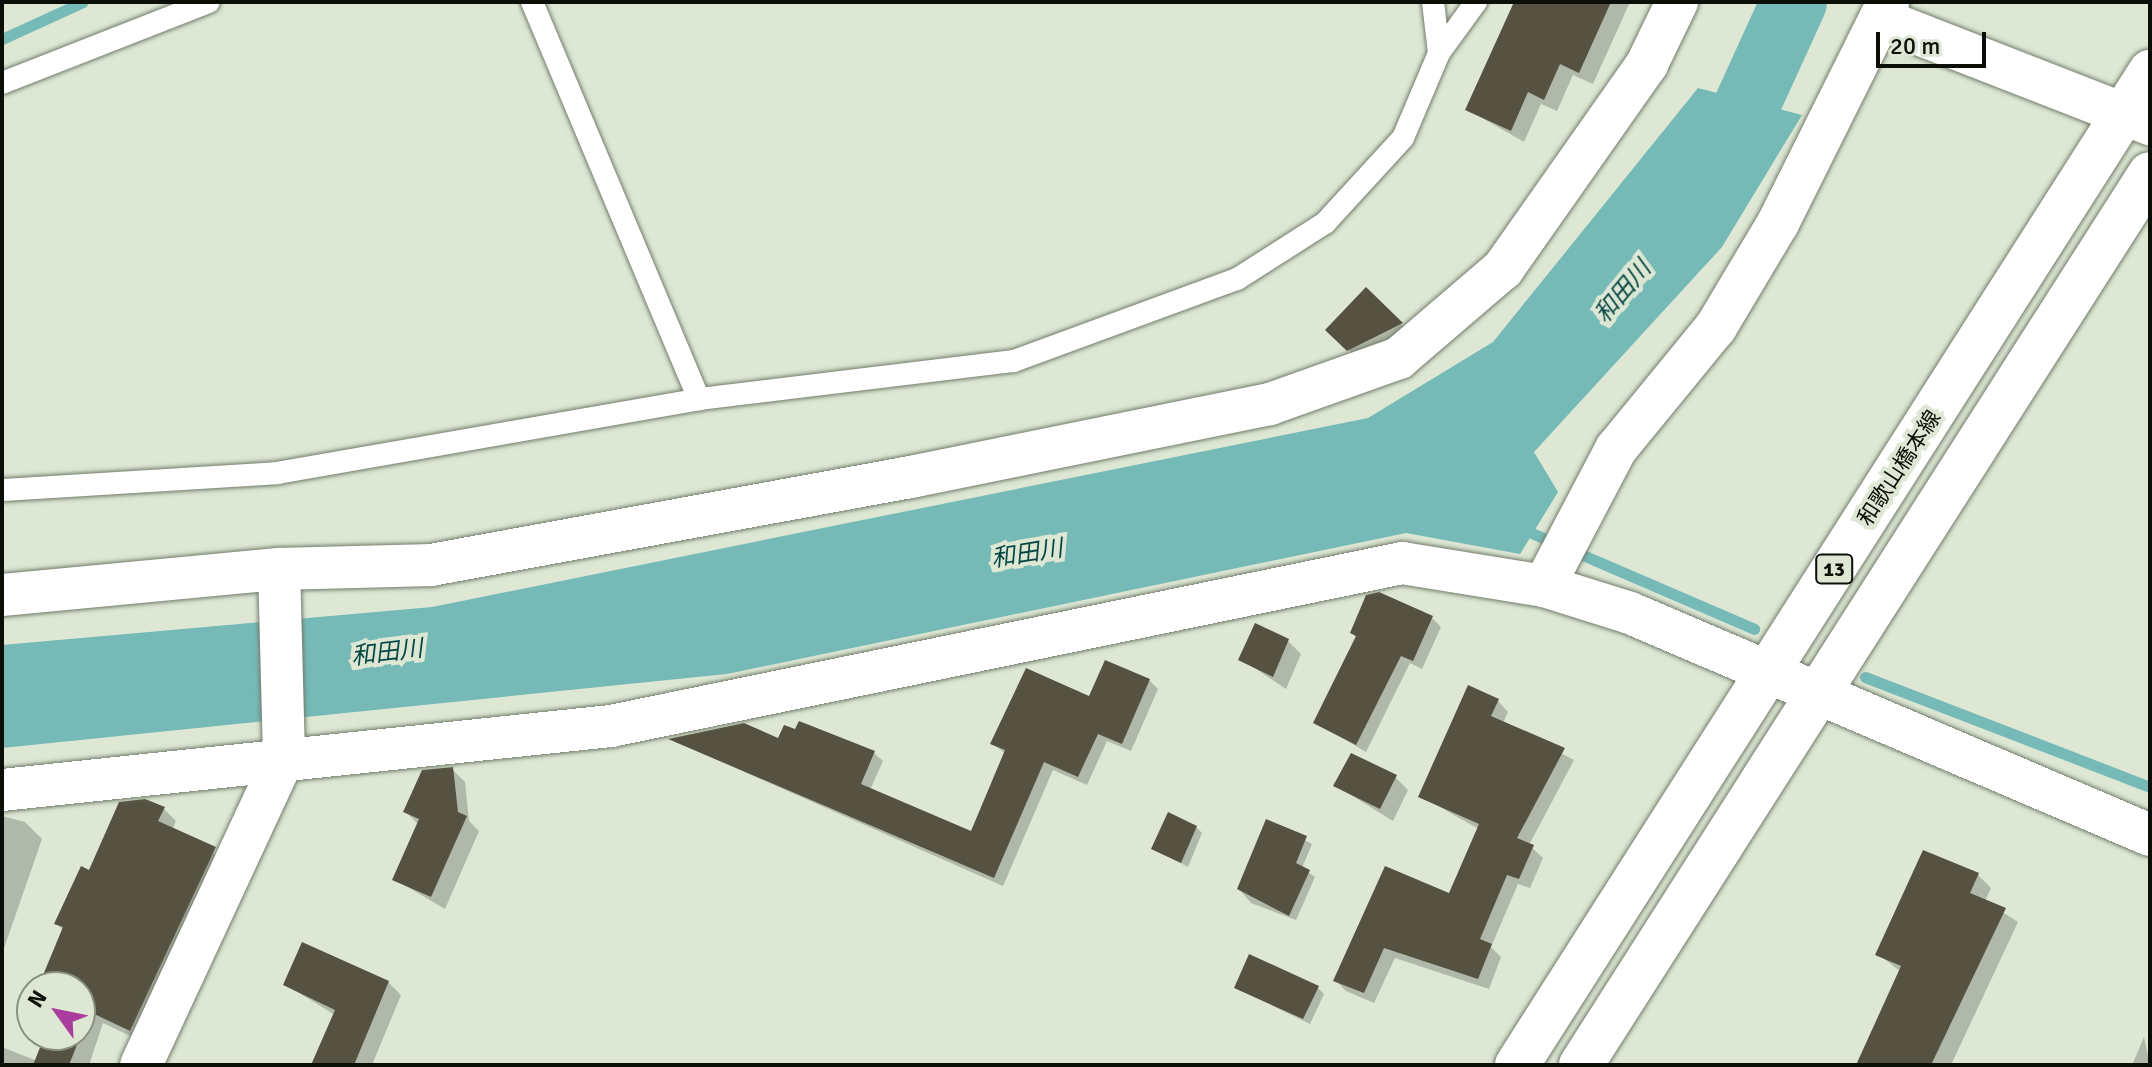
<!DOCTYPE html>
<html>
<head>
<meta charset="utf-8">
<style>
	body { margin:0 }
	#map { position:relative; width:2152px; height:1067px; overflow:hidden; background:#dde7d4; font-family:Signika,"Noto Sans JP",sans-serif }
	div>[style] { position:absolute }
	.water>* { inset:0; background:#76bab8 }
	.shadow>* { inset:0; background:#0003 }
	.stream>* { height:11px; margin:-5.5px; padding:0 5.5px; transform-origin:5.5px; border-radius:5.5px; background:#76bab8 }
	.river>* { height:66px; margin:-33px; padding:0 33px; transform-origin:33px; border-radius:33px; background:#76bab8 }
	.building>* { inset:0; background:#565241 }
	.roads { filter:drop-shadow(0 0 2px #737c6b) drop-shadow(0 0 2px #737c6b) }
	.service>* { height:22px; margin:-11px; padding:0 11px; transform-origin:11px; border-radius:11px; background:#fff }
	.minor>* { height:42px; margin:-21px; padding:0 21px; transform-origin:21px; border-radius:21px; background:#fff }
	.primary>* { height:44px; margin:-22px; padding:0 22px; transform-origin:22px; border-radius:22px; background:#fff }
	span { translate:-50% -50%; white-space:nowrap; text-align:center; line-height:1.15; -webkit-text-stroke:8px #dde7d4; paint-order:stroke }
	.shield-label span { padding:2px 6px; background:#dde7d4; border:2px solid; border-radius:6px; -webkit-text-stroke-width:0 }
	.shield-label { font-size:20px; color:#0b0f08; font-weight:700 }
	.street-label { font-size:22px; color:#0b0f08 }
	.water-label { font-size:24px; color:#074847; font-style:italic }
	.frame { position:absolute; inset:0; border:4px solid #0b0f08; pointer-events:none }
	.north { position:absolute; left:16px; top:971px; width:80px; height:80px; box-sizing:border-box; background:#dde7d4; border:2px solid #899182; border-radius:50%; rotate:303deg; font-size:22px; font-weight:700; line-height:32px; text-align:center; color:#0b0f08 }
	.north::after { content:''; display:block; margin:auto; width:28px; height:36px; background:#a83d9e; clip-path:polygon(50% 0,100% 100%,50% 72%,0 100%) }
	.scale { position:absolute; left:1876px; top:32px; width:110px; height:36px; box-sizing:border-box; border:4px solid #0b0f08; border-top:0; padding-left:10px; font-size:24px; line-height:28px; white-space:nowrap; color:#0b0f08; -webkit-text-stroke:6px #dde7d4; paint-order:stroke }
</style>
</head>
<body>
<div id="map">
	<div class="water">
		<div style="clip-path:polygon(1698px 88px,1802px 115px,1722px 247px,1534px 452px,1558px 492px,1520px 554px,1406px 533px,727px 674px,2px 748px,2px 645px,432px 607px,1368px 418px,1493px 342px)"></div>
	</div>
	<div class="shadow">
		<div style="clip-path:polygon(1516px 2px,1630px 2px,1593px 84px,1573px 75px,1557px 111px,1541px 104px,1524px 142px,1468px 110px)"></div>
		<div style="clip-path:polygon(1366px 290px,1407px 330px,1355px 356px,1328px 330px)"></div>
		<div style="clip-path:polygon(1432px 618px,1441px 627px,1422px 669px,1410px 663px,1366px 752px,1316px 722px,1357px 638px,1352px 633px)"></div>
		<div style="clip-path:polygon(1288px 641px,1301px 654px,1286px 689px,1241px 659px)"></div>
		<div style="clip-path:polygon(1149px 680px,1158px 689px,1131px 751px,1107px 741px,1087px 785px,1053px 770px,1003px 886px,672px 740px,780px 740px,874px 753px,883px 761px,870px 790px,972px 833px,1006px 754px,993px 744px)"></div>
		<div style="clip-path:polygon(1498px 701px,1508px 712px,1503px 723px,1574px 760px,1529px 845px,1543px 858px,1530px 888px,1518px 884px,1491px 947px,1501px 957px,1489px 989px,1395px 958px,1374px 1003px,1346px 991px,1335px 980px,1450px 896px,1479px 829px,1420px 796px)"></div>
		<div style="clip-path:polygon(452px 769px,465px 782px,469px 821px,479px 831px,445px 909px,394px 879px,418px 824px,406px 812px)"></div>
		<div style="clip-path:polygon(1395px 777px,1408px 790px,1393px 821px,1336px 786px)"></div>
		<div style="clip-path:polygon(164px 809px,176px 821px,172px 830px,227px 861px,143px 1042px,103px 1023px,89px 1065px,2px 1065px,2px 1047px,37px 1061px,47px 1035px,80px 1035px,80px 987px,51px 987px,43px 979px,63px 930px,56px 923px,90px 872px)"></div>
		<div style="clip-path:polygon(2px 816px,25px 822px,42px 839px,2px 954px)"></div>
		<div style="clip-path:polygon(1268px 821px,1312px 844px,1302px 868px,1315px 877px,1296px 920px,1251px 903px,1239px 889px)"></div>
		<div style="clip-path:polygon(1196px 827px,1202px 833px,1188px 867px,1154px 849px)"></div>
		<div style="clip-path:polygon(1978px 875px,1991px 888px,1985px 901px,2018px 922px,1951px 1065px,1858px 1065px,1901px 972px,1878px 954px)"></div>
		<div style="clip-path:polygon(388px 982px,401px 995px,372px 1065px,318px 1065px,335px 1015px,286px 985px)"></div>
		<div style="clip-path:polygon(1236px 988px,1318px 988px,1324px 994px,1310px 1024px)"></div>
		<div style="clip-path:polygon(2144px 1037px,2150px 1065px,2132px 1065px)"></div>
	</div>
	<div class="stream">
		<div style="left:2px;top:39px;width:89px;rotate:-24.6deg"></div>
		<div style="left:1520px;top:528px;width:255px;rotate:23.3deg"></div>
		<div style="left:1865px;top:677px;width:305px;rotate:21.1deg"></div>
	</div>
	<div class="river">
		<div style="left:1711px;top:184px;width:200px;rotate:-65.5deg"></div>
	</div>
	<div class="building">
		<div style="clip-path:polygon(1514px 2px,1611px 2px,1579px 73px,1560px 64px,1544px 100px,1528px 92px,1511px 131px,1465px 110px)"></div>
		<div style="clip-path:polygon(1366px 287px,1403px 323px,1347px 351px,1325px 330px)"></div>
		<div style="clip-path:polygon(1379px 592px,1433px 616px,1413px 661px,1401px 656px,1356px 745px,1313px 723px,1356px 636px,1350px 633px,1366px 595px)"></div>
		<div style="clip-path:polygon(1255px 623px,1289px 639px,1273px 677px,1238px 660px)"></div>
		<div style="clip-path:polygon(1105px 660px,1150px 679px,1122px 744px,1098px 734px,1078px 777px,1044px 762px,994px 878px,668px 739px,744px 723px,778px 738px,784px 725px,795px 729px,799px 721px,875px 751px,861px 784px,971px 831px,1005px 750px,990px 744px,1026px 668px,1089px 696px)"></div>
		<div style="clip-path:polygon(1468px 685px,1499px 699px,1491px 716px,1565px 748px,1517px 838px,1534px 845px,1519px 879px,1507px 875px,1480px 939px,1492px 944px,1478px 979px,1384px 948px,1364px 993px,1333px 981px,1385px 866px,1449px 893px,1479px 824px,1418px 797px)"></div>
		<div style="clip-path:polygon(1351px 753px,1397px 775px,1380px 809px,1333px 786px)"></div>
		<div style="clip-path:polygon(453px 767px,458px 812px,467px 816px,431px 897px,392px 880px,419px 819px,403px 812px,422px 770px)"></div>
		<div style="clip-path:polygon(145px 799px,165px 807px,158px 821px,216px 847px,130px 1031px,90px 1012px,69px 1065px,33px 1065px,45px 1035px,80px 1035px,80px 987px,41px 980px,63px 927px,54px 924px,81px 866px,89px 870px,119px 802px)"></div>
		<div style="clip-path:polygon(1168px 812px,1197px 826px,1181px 863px,1151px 849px)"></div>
		<div style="clip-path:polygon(1266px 819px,1307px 836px,1296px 863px,1310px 870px,1289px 916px,1237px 889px)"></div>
		<div style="clip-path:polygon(1923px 850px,1979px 873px,1970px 893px,2006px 908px,1931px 1065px,1856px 1065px,1901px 966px,1875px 955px)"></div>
		<div style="clip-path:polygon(302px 942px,389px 981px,354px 1065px,311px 1065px,335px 1010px,283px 985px)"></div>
		<div style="clip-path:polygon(1249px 954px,1319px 986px,1303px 1019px,1234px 988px)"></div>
	</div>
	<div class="roads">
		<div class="service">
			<div style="left:532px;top:2px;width:431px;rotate:67.2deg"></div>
			<div style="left:1439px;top:53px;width:63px;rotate:-54deg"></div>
			<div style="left:2px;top:83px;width:222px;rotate:-21.4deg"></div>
			<div style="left:2px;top:490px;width:276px;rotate:-3.5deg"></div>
			<div style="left:277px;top:473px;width:428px;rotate:-9.9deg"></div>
			<div style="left:699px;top:399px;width:317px;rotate:-6.9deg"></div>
			<div style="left:1014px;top:361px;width:238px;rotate:-20.2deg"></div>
			<div style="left:1237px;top:279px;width:104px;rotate:-32.5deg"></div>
			<div style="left:1325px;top:223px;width:115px;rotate:-47.5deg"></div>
			<div style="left:1403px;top:138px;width:92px;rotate:-67deg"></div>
			<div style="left:1439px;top:53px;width:51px;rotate:-96.7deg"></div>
		</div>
		<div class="minor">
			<div style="left:1880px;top:19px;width:290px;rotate:21.3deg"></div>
			<div style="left:1544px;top:586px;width:155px;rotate:-62.3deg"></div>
			<div style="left:1616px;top:449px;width:158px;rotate:-50.7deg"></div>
			<div style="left:1716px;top:327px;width:121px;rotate:-59.2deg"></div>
			<div style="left:1778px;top:223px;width:247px;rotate:-63.5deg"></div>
			<div style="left:2px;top:595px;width:278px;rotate:-5.4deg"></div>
			<div style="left:2px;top:790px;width:612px;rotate:-6deg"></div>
			<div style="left:611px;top:726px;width:808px;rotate:-11.64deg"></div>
			<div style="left:1402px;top:563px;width:144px;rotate:9.2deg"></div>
			<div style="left:1544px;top:586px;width:90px;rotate:17.4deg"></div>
			<div style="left:1630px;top:613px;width:565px;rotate:23.12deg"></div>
			<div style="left:141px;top:1065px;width:340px;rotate:-65.1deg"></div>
			<div style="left:284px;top:757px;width:188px;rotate:-91.5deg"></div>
			<div style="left:279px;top:569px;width:152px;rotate:-1.5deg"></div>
			<div style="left:431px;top:565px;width:488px;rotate:-10.4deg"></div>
			<div style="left:911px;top:477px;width:366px;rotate:-11.5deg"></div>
			<div style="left:1270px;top:404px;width:137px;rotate:-19.6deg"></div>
			<div style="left:1399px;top:358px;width:137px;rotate:-40.6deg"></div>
			<div style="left:1503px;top:269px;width:251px;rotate:-54.9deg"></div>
			<div style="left:1647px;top:64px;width:69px;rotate:-64.2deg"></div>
		</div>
		<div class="primary">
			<div style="left:1517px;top:1065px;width:1178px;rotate:-57.48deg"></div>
			<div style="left:1581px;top:1065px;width:1057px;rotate:-57.44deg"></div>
		</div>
	</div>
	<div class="shield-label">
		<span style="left:1834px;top:569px">13</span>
	</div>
	<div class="street-label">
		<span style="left:1899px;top:468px;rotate:-57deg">和歌山橋本線</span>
	</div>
	<div class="water-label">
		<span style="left:1623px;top:292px;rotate:-50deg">和田川</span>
		<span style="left:1027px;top:554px;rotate:-9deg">和田川</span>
		<span style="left:387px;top:653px;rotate:-7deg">和田川</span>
	</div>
	<div class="frame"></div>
	<div class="north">N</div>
	<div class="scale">20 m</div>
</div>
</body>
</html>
